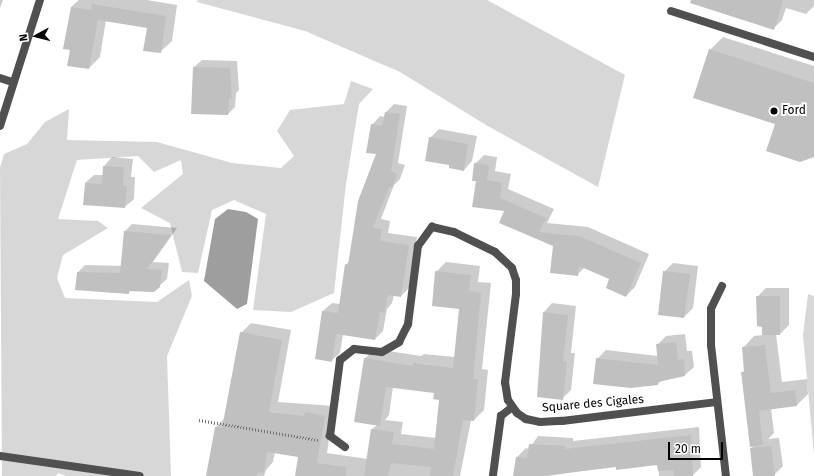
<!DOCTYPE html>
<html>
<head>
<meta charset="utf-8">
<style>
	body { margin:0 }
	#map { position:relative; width:814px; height:476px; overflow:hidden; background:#fff; font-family:"Fira Sans",sans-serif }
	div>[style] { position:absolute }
	.green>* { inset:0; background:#d7d7d7 }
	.water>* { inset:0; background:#9e9e9e }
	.shadow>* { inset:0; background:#0003 }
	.building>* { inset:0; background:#c0c0c0 }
	.path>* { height:2.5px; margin-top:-1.25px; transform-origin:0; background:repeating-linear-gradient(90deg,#727272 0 1px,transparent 0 3px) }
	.lane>* { height:8px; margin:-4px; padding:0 4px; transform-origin:4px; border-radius:4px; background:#505050 }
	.street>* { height:8px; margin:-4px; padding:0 4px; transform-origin:4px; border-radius:4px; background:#505050 }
	.dots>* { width:11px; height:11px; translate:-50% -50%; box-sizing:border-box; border:2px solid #fff; border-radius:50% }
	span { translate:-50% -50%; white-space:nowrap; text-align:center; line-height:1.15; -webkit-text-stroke:4px #fff; paint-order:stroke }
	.poi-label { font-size:12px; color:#000 }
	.left { translate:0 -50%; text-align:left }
	.street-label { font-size:12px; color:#000 }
	.north { position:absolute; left:16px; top:16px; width:40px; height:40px; -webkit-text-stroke:3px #fff; paint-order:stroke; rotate:263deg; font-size:11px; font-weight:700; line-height:16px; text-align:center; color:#000 }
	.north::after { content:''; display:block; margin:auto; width:14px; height:18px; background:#000; clip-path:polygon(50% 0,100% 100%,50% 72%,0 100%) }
	.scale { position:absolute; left:668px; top:442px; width:55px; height:18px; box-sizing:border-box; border:2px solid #000; border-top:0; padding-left:5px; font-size:12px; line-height:14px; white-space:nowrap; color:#000; -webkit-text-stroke:3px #fff; paint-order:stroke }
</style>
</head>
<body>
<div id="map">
	<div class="green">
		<div style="clip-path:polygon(198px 0,487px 0,625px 75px,598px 187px,486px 125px,400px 72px,305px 31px,197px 2px)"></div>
		<div style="clip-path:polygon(351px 81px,373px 89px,359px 104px,346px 184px,334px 293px,291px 312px,253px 310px,266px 214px,234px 200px,212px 210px,198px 273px,182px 272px,170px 223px,141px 208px,183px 174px,181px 160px,154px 172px,138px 156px,77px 160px,58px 219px,98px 221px,108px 228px,63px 255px,57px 278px,65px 298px,157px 302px,189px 280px,192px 296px,167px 356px,171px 476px,66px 476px,58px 473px,56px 476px,2px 476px,0 168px,4px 154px,27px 144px,45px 122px,69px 109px,67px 140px,157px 142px,232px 163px,281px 168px,294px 156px,277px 131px,290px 110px,344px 104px)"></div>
		<div style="clip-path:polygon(808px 294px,814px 296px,814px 455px,803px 335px)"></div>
	</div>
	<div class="water">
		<div style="clip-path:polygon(228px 209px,246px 212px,258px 219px,247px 304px,237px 309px,204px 281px,215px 219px)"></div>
	</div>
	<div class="shadow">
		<div style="clip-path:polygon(0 0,3px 0,0 8px)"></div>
		<div style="clip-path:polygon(79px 0,147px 0,177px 5px,172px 41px,160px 52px,148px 27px,106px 20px,100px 57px,89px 68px,71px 49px,71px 7px)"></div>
		<div style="clip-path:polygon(710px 0,814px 0,814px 6px,806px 14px,786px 8px,782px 20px,773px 29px)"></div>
		<div style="clip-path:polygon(723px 37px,814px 66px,814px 156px,776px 123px,710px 50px)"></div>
		<div style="clip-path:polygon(202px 60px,237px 61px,239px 90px,236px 93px,235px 107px,228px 114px,194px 67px)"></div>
		<div style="clip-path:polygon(394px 104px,407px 106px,398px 163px,405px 165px,400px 179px,394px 185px,381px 219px,390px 221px,388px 233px,417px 237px,409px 288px,401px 296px,394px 295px,392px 303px,387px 309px,383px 331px,375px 339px,343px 334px,340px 353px,331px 361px,323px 311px,332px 303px,340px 304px,346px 265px,350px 260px,377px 153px,372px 125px,380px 116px,385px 117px,386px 112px)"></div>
		<div style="clip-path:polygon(439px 129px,477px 136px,472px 161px,464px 170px,450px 164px,430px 138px)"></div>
		<div style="clip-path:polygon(484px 155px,497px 157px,495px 171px,511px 174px,508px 189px,554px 209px,547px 223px,588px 227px,649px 254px,635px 287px,626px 296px,611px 278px,585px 267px,577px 275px,554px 246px,506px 211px,477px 181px,475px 164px)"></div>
		<div style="clip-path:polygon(112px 157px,133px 159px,131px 177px,135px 177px,134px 199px,125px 207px,85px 183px,94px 175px,103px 175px,104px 166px)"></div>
		<div style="clip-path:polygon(132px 224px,177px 228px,153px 262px,169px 263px,167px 279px,159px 286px,131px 290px,128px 293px,78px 272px,85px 265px,122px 266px,125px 231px)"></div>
		<div style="clip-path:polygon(evenodd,446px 262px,480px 266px,478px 282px,491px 283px,482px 369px,488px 370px,484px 410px,474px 420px,471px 420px,460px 476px,296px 476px,300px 456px,275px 452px,273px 462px,266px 470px,264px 476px,207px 476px,216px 427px,225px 418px,241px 333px,251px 323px,291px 330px,278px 402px,334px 406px,327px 453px,368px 459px,372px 429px,377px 425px,365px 358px,375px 349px,421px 356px,424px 354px,455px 357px,460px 308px,436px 272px,446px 262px,393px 387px,435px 392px,440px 399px,436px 438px,401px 434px,403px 422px,385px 420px,389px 415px,393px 387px)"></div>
		<div style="clip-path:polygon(673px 263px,698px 266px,693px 308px,684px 317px,664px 272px)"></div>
		<div style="clip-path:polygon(766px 288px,789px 288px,789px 325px,780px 334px,776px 334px,782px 382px,807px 379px,808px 394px,797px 405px,771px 408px,774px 433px,768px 439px,779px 438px,783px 466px,774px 475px,754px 476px,751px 449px,754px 445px,742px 373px,745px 370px,743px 348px,754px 336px,763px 335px,757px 297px)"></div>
		<div style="clip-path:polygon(552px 303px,576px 306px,571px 353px,575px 353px,571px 390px,562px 399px,544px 312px)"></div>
		<div style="clip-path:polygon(685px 334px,687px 351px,692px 351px,694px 367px,685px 375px,661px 381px,658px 384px,597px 359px,606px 350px,658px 356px,657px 345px,666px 336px)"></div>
		<div style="clip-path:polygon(699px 427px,701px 467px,692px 476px,659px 476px,658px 464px,617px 466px,547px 476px,514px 476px,517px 457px,526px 448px,529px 449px,538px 436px,573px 438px,573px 441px)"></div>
	</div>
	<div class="building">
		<div style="clip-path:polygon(691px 0,783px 0,774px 30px,690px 3px)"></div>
		<div style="clip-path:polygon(92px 4px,166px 16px,161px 53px,143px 51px,147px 28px,98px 20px,89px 69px,67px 66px,70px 50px,63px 49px,71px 7px,91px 10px)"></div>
		<div style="clip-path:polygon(709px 49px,814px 83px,814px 157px,800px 162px,766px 151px,775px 124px,693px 98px)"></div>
		<div style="clip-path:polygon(193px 67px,230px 68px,232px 98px,229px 98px,228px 115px,191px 114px)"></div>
		<div style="clip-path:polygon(385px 112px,400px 114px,391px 171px,397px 174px,392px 188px,389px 187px,373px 228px,382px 229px,380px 241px,409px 245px,401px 297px,388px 295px,384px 313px,380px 312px,375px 340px,336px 334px,332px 362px,315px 359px,322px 311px,338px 313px,345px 264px,348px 265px,358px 201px,376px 154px,366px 153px,371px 124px,382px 126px)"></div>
		<div style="clip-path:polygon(429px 137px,468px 144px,464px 171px,449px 168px,449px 165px,425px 161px)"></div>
		<div style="clip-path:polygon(474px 163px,489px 165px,487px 180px,502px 183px,500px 198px,546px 218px,539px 232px,579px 236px,641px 263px,626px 297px,606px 288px,609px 279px,579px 266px,578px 276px,550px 273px,553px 246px,499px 223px,504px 211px,472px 207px,476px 181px,472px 181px)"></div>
		<div style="clip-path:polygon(103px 166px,124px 167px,123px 186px,127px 186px,125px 208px,83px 205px,85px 183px,102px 184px)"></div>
		<div style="clip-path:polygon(124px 231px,171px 235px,147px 269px,162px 270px,160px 287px,154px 292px,129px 291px,129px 294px,75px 290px,77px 272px,120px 273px)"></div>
		<div style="clip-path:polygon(435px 271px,471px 275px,469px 291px,481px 293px,473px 379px,478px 379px,474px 421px,463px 420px,453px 476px,430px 476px,431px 467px,391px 463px,388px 476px,364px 476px,371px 429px,394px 432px,392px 444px,434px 449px,439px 400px,433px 399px,434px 393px,386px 387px,380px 426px,354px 422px,364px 358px,413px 366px,413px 363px,453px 368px,459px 309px,432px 306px)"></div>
		<div style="clip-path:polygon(663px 271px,690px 274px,684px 318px,658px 315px)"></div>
		<div style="clip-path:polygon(756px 296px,780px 296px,780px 335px,762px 335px,762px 327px,757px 326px)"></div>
		<div style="clip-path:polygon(543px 312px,568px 315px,563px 361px,567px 362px,563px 400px,537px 397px)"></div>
		<div style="clip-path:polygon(240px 332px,282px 340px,269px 412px,304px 416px,305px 412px,325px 416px,317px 463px,346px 467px,346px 476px,295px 476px,298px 457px,267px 452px,264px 473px,258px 472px,257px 476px,206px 476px,215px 427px,222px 428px)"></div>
		<div style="clip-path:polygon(676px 342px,678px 360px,684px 359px,685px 376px,658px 382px,658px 385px,631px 388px,593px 384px,596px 358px,658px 365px,656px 344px)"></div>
		<div style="clip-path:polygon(765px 345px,771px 393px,795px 390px,797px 406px,759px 411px,763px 445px,750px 447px,741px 372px,744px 372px,742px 347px)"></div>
		<div style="clip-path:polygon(691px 435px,693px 476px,674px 476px,673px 470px,658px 471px,657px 465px,616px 470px,616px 467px,542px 476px,513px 476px,516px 457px,527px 458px,529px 444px,565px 446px,565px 449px)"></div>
		<div style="clip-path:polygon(771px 446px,775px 476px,753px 476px,750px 448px)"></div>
	</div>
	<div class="path">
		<div style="left:199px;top:420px;width:122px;rotate:9.5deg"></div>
	</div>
	<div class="lane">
		<div style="left:671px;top:11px;width:150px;rotate:17.8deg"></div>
		<div style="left:0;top:456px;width:141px;rotate:8.1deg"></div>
		<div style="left:493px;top:475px;width:60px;rotate:-82.3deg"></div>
		<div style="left:501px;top:416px;width:13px;rotate:-39deg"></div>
	</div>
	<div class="street">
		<div style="left:0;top:78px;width:13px;rotate:18deg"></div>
		<div style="left:0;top:126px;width:132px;rotate:-72.4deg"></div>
		<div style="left:722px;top:286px;width:25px;rotate:116deg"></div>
		<div style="left:711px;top:309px;width:36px;rotate:90deg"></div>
		<div style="left:711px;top:345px;width:132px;rotate:83.5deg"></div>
		<div style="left:345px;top:447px;width:19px;rotate:-144deg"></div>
		<div style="left:330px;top:436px;width:77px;rotate:-82.5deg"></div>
		<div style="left:340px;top:360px;width:18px;rotate:-38deg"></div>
		<div style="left:354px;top:349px;width:28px;rotate:6deg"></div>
		<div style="left:382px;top:352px;width:20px;rotate:-30deg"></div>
		<div style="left:399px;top:342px;width:20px;rotate:-63deg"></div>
		<div style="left:408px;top:324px;width:79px;rotate:-82.7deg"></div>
		<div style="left:418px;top:246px;width:24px;rotate:-54deg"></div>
		<div style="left:432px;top:227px;width:23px;rotate:13deg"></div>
		<div style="left:454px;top:232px;width:46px;rotate:26deg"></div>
		<div style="left:495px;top:252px;width:23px;rotate:43deg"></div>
		<div style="left:512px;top:268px;width:13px;rotate:72deg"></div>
		<div style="left:516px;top:280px;width:14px;rotate:90deg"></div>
		<div style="left:516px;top:294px;width:89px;rotate:97.1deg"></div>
		<div style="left:505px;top:382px;width:18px;rotate:81deg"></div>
		<div style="left:508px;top:400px;width:16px;rotate:55deg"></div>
		<div style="left:517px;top:413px;width:11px;rotate:34deg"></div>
		<div style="left:526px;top:419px;width:14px;rotate:12deg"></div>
		<div style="left:540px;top:422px;width:22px;rotate:-3deg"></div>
		<div style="left:562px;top:421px;width:155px;rotate:-7deg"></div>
	</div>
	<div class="dots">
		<div style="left:774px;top:111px;background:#000"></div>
	</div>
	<div class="poi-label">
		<span class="left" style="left:782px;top:111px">Ford</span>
	</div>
	<div class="street-label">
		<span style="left:593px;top:404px;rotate:-5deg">Square des Cigales</span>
	</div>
	<div class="north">N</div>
	<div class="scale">20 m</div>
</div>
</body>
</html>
